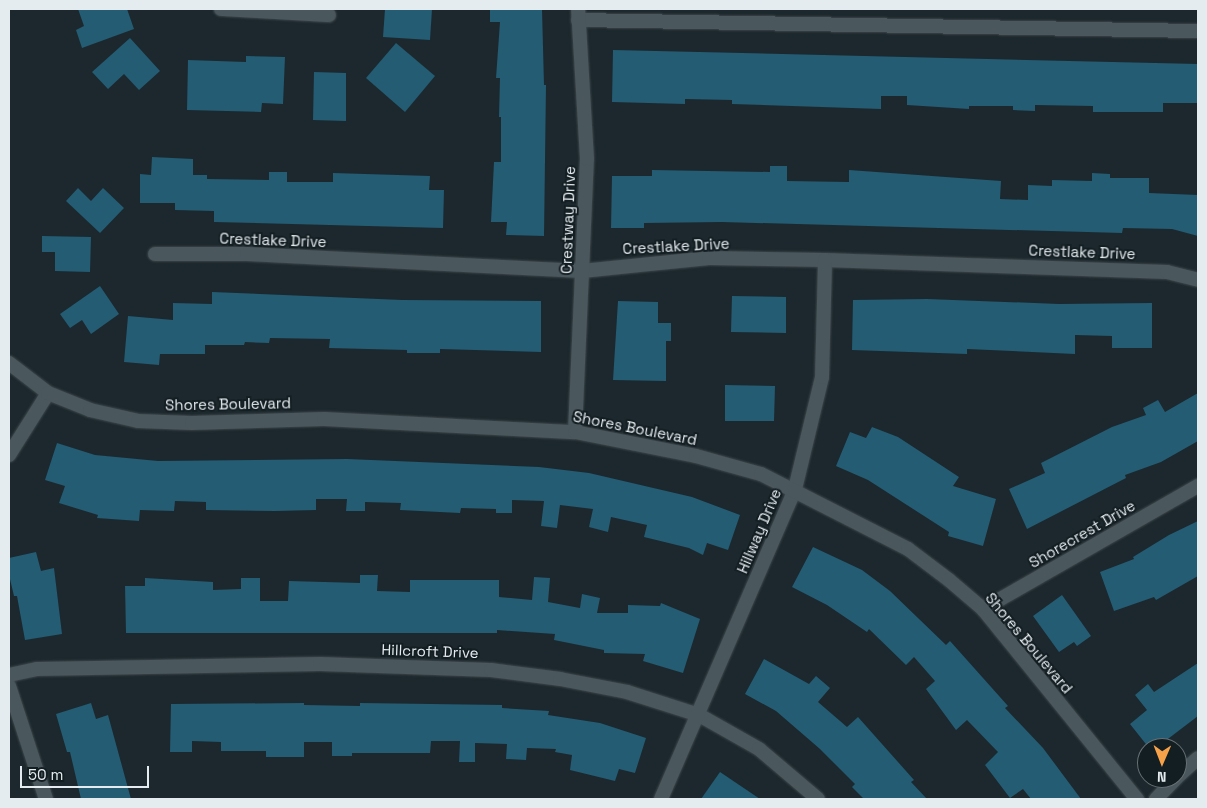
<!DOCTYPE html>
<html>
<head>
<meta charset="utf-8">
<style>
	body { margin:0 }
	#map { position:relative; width:1207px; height:808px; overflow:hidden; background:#1c282d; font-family:"Space Grotesk",sans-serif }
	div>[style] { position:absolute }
	.building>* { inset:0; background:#235c73 }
	.roads { filter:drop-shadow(0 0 1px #3c454a) drop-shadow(0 0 1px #3c454a) }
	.minor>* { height:14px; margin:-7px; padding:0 7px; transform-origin:7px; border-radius:7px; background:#4a575d }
	.tertiary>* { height:14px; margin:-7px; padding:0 7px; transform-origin:7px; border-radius:7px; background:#4a575d }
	span { translate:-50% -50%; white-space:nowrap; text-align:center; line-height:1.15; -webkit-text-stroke:4px #131e23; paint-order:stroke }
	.street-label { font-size:15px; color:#e5ecf0 }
	.frame { position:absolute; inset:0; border:10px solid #e5ecf0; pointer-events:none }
	.north { position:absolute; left:1137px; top:738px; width:50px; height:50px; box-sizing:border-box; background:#131e23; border:1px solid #677075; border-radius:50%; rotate:181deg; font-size:14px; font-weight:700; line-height:20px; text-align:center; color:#e5ecf0 }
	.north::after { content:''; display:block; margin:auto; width:18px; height:22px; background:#f7a248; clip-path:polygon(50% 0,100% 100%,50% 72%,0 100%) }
	.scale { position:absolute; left:20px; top:766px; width:129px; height:22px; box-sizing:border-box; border:2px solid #e5ecf0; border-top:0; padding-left:6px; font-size:15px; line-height:18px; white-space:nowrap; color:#e5ecf0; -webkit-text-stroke:4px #131e23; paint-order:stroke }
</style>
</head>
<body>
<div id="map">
	<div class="building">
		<div style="clip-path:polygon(78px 9px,127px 9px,134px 29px,82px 48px,76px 30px,84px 26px)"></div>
		<div style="clip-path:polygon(385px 9px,432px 9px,430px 40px,383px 37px)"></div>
		<div style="clip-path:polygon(490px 9px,542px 9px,544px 85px,546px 85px,544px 236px,506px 235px,507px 222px,491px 222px,494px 162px,501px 162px,501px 117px,499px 117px,500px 78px,496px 78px,500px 22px,490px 22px)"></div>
		<div style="clip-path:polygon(130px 38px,160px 71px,139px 90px,124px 74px,108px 89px,92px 72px)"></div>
		<div style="clip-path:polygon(396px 43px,435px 76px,405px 112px,366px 78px)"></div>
		<div style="clip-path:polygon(613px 50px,1198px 64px,1198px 103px,1163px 103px,1163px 112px,1093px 112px,1093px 106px,1035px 105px,1035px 111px,1013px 110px,1013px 106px,969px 106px,969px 109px,907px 105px,907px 96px,881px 96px,881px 109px,732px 104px,732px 100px,685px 99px,685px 104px,612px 102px)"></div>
		<div style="clip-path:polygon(246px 56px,285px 57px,283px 104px,262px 103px,261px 112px,187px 110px,188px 60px,246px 62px)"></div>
		<div style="clip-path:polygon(314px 72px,346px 73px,346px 121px,313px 120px)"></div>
		<div style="clip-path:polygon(152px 157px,193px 159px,193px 175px,207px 175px,207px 179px,269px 180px,269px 172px,287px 172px,287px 182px,333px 182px,333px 173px,430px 176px,429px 190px,444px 190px,443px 228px,214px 222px,214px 211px,175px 210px,175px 203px,140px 203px,140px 174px,151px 175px)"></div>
		<div style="clip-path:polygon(770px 166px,787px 166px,787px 181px,849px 182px,849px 170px,1001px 181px,1000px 199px,1028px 200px,1028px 185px,1052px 186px,1052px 180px,1092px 181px,1092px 173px,1110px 174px,1110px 178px,1149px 178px,1149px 193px,1198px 195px,1198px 236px,1172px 229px,1123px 228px,1122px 233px,722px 222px,644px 223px,644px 228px,611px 228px,612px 176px,652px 176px,652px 170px,770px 172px)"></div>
		<div style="clip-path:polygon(78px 188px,91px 201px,103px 188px,124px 208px,100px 233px,66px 201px)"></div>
		<div style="clip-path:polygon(42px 236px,91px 237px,90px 272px,55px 271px,55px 252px,42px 252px)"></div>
		<div style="clip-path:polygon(100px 286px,119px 314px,91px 334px,82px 320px,70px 328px,60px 314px)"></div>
		<div style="clip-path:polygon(212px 292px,402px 300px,541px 301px,541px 352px,440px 349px,440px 353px,407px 353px,407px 350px,329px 348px,330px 339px,270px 338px,269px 343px,245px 342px,244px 345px,205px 345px,205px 354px,160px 354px,159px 365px,124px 362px,128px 316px,173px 320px,173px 303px,212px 304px)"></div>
		<div style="clip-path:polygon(732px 296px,786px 297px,786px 333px,731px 332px)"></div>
		<div style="clip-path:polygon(927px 299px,1059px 304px,1152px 303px,1152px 348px,1112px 348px,1112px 336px,1075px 335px,1075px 354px,967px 349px,967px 354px,852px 350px,853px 300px)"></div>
		<div style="clip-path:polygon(618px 301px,658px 302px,658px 323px,671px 323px,671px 341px,666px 341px,666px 381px,613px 380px)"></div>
		<div style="clip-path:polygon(725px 385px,775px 386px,774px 421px,725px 421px)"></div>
		<div style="clip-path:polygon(1198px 393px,1198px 441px,1161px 462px,1125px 475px,1126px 478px,1027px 529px,1009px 489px,1045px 473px,1041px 463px,1112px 427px,1146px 415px,1143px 408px,1158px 400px,1165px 412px)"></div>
		<div style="clip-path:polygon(872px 427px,898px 437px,959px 477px,953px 486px,996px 499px,983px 546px,948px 536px,949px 532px,868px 480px,836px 466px,850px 432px,866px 438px)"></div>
		<div style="clip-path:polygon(57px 443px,95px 455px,158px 461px,347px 459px,539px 467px,589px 473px,692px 497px,740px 515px,728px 550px,707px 543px,703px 555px,689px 548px,644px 537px,647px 525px,611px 517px,608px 532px,589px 527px,593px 509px,560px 505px,557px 528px,541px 526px,544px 501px,512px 500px,512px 513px,496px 513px,496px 509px,461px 508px,460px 513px,400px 510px,401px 503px,365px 502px,365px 511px,346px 511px,347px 499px,316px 499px,316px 510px,275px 511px,206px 510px,206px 502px,175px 501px,174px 511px,140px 510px,139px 521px,97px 518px,98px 515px,59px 503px,65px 486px,45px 480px)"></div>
		<div style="clip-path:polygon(1198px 521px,1198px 576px,1156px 600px,1154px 597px,1114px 611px,1100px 572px,1134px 559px,1133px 557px,1169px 535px)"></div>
		<div style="clip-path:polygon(813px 547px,862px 570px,890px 591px,946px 645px,950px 641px,1008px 706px,1005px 708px,1043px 748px,1081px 799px,1031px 799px,1023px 789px,1010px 798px,985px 765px,998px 752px,967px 720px,956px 730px,926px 689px,935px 681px,914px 657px,906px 665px,869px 629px,867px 632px,827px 605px,792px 587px)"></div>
		<div style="clip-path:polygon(36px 552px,41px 571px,54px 568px,62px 634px,25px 640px,17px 596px,14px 596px,9px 575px,9px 558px)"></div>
		<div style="clip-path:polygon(360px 575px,378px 575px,377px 591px,410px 592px,410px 580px,499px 580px,499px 597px,532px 600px,534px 577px,550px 578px,548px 602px,580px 608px,582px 594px,600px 598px,597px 613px,628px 613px,628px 605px,660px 606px,661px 603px,700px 619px,683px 673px,643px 661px,645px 654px,604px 653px,604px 650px,554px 640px,555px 634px,497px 630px,497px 633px,126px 633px,125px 586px,145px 586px,145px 578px,213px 582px,213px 590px,241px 589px,241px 578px,260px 578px,260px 601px,288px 601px,289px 581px,360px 583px)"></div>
		<div style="clip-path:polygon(1062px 595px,1091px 636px,1077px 646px,1074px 642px,1059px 652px,1033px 616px)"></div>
		<div style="clip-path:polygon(764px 659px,809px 684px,816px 676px,830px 688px,818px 702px,847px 727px,858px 717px,914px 780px,911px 782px,927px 799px,864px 799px,852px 787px,855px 784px,820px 749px,776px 711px,745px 694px)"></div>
		<div style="clip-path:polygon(1198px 663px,1198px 716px,1156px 748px,1149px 748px,1130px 724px,1147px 710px,1135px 695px,1148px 684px,1154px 692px)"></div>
		<div style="clip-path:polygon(91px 703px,96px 719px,108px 715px,131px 799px,81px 799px,70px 752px,67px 752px,56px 714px)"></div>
		<div style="clip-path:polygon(304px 703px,304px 705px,360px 706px,360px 703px,502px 705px,502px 708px,549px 711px,548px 715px,600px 723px,646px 738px,635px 773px,619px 769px,615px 781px,570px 770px,572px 755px,555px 752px,556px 749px,527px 748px,526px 760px,506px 759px,507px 744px,475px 743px,475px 762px,459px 762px,460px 741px,431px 741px,430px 753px,352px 753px,352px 756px,332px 756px,332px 742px,304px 742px,304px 757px,266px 757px,266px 751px,221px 751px,221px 742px,192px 741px,192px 752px,170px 752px,171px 704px)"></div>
		<div style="clip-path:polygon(720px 772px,760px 799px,701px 799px)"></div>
	</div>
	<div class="roads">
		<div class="minor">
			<div style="left:221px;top:9px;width:108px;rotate:3.2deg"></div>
			<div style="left:578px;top:20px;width:620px;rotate:1.02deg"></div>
			<div style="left:155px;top:254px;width:92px"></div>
			<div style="left:247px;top:254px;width:335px;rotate:2.9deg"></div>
			<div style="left:582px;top:271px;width:128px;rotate:-5.8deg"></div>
			<div style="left:709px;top:258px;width:116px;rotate:1deg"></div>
			<div style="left:825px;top:260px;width:342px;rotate:2deg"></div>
			<div style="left:1167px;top:272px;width:32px;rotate:14deg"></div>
			<div style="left:575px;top:432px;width:273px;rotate:-87.5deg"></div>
			<div style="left:587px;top:159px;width:150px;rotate:-93.4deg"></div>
			<div style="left:9px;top:455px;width:73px;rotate:-57.8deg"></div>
			<div style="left:983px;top:609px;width:248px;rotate:-29.8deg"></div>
			<div style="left:9px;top:675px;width:29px;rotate:-12deg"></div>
			<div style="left:37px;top:669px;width:283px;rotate:-1deg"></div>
			<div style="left:320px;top:664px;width:171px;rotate:2deg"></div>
			<div style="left:491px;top:670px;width:70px;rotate:7.4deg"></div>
			<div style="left:560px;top:679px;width:68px;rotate:11deg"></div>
			<div style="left:627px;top:692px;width:76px;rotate:17.7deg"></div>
			<div style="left:699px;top:715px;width:69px;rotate:29.5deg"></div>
			<div style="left:759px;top:749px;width:77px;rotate:40.3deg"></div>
			<div style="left:9px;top:686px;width:119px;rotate:71.9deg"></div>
			<div style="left:1177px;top:777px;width:28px;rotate:-42deg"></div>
			<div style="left:661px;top:799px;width:338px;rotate:-66.6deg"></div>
			<div style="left:795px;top:489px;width:115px;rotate:-76.4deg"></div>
			<div style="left:822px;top:377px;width:117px;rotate:-88.5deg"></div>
			<div style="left:1156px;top:799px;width:29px;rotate:-46deg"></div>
		</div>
		<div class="tertiary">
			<div style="left:9px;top:363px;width:49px;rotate:37.6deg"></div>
			<div style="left:48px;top:393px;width:45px;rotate:22deg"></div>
			<div style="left:90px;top:410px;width:49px;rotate:12.9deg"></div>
			<div style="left:138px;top:421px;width:54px;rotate:2.1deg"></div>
			<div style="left:192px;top:423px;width:132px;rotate:-1.7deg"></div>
			<div style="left:324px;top:419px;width:251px;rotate:3deg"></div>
			<div style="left:575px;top:432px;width:123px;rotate:11.2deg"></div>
			<div style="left:696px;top:456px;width:67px;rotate:15.5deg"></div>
			<div style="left:761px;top:474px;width:165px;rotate:27deg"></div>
			<div style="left:908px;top:549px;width:51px;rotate:37.1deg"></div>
			<div style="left:949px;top:580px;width:45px;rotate:40.5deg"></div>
			<div style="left:983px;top:609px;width:245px;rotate:51deg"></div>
		</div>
	</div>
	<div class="street-label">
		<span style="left:568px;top:220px;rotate:-88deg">Crestway Drive</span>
		<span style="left:273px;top:240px;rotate:2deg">Crestlake Drive</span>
		<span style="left:676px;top:246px;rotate:-3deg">Crestlake Drive</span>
		<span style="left:1082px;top:252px;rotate:2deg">Crestlake Drive</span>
		<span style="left:228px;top:404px;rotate:-1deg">Shores Boulevard</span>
		<span style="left:635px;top:428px;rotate:11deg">Shores Boulevard</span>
		<span style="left:759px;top:531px;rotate:-67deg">Hillway Drive</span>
		<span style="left:1082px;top:534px;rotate:-30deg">Shorecrest Drive</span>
		<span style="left:1029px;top:643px;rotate:50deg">Shores Boulevard</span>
		<span style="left:430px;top:651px;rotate:2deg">Hillcroft Drive</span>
	</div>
	<div class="frame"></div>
	<div class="north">N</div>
	<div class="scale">50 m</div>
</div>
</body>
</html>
